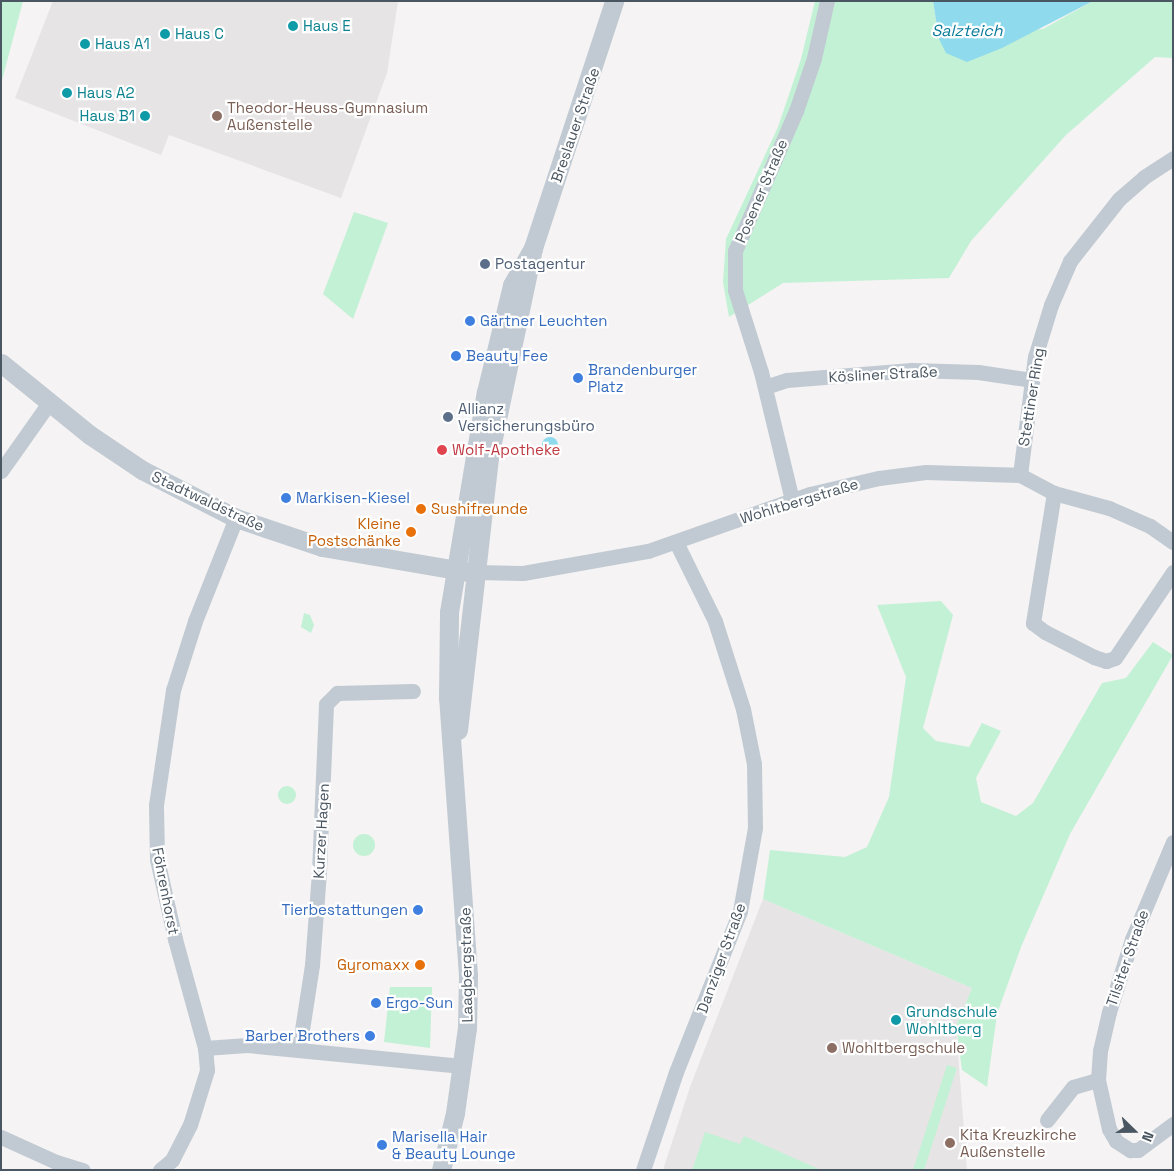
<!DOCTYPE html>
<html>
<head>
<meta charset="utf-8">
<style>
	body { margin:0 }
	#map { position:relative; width:1174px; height:1171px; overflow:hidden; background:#f5f3f3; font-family:"Space Grotesk",sans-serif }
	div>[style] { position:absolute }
	.education>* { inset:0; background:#e6e4e5 }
	.green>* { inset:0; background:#c3f1d5 }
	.round { border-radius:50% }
	.water>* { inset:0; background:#90daee }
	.minor>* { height:15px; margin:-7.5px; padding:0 7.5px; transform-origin:7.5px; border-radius:7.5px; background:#c1cad2 }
	.tertiary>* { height:19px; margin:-9.5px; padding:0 9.5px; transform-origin:9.5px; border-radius:9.5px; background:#c1cad2 }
	.dots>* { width:14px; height:14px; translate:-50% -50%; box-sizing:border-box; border:2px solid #fff; border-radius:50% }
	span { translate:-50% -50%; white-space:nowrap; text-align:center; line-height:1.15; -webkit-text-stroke:4.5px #fff; paint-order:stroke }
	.culture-label { font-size:15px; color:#0d838f }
	.left { translate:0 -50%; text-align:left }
	.right { translate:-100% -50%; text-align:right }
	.education-label { font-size:15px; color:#785e54 }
	.street-label { font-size:15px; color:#4a5661 }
	.service-label { font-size:15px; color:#4e5e75 }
	.shop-label { font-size:15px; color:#366cbe }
	.health-label { font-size:15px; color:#be3a42 }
	.food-label { font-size:15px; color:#c56008 }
	.water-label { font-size:16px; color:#0c7c9b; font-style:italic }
	.frame { position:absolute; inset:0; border:2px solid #4a5661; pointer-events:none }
	.north { position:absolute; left:1109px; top:1106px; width:50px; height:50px; -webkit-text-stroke:4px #fff; paint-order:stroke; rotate:112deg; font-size:14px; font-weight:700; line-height:20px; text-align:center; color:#4a5661 }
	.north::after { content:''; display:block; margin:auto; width:18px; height:22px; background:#4a5661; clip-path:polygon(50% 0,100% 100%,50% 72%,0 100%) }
</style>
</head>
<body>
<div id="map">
	<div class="education">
		<div style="clip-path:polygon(53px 1px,398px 1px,387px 73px,341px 198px,169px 135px,161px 155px,15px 98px)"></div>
		<div style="clip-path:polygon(763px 899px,972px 988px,956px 1026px,967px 1170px,663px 1170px,690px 1087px)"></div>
	</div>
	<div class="green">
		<div style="clip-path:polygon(1px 1px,23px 1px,1px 84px)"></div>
		<div style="clip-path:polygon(815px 1px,933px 1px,939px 39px,1043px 29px,1093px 1px,1173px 1px,1173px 58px,1155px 57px,1066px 135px,971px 241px,949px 278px,783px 283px,729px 317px,723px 282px,726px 239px,778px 127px,801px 59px)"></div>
		<div style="clip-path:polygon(354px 212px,388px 223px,353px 319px,323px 294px)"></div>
		<div style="clip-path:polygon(941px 601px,953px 615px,923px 728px,936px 741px,969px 747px,982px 723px,1001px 731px,976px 778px,981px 802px,1016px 816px,1033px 803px,1102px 683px,1126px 678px,1153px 642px,1173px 655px,1070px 834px,1021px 947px,997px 1014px,987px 1087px,962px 1070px,956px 1026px,972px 988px,763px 899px,770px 850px,845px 857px,867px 847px,889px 797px,906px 677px,877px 605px)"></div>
		<div style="clip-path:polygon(304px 613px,310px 615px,314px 625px,311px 633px,301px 627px)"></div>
		<div class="round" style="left:278px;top:786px;width:18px;height:18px"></div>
		<div class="round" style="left:353px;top:834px;width:22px;height:22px"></div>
		<div style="clip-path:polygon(390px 987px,432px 987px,430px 1048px,384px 1042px)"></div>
		<div style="clip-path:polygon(947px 1065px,957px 1068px,924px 1170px,913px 1170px)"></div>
		<div style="clip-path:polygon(705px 1132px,740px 1144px,744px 1136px,821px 1170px,692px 1170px)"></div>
	</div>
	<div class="water">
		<div style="clip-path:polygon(933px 1px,1093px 1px,1002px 48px,967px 62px,946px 53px,939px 39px)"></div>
		<div class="round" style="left:542px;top:437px;width:16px;height:16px"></div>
	</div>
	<div class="minor">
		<div style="left:765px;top:387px;width:23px;rotate:-18deg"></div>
		<div style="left:787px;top:380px;width:125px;rotate:-4.6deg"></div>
		<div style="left:912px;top:370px;width:66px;rotate:1.7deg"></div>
		<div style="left:978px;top:372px;width:55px;rotate:8.4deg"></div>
		<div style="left:1px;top:471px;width:83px;rotate:-54.8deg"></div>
		<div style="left:1020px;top:475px;width:119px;rotate:-82.8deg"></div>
		<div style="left:1035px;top:357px;width:54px;rotate:-72.9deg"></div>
		<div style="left:1051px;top:305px;width:48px;rotate:-66.6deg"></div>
		<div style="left:1070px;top:261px;width:79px;rotate:-51.7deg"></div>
		<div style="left:1119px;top:199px;width:33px;rotate:-41deg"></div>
		<div style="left:1144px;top:177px;width:35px;rotate:-33deg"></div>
		<div style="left:1054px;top:493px;width:132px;rotate:99.2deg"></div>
		<div style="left:1033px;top:623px;width:15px;rotate:37deg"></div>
		<div style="left:1045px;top:632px;width:55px;rotate:27deg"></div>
		<div style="left:1094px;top:657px;width:13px;rotate:18deg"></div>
		<div style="left:1106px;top:661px;width:9px;rotate:-18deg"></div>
		<div style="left:1115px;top:658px;width:104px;rotate:-56deg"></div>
		<div style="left:792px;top:500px;width:132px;rotate:-103.6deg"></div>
		<div style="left:761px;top:372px;width:86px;rotate:-107.6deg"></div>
		<div style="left:735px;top:290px;width:39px;rotate:-90deg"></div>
		<div style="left:735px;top:251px;width:153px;rotate:-66.5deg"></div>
		<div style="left:796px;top:111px;width:56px;rotate:-71.2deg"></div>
		<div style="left:814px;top:58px;width:58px;rotate:-77.2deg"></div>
		<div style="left:477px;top:572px;width:46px;rotate:1.2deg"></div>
		<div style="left:523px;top:573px;width:127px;rotate:-10deg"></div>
		<div style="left:648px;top:551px;width:172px;rotate:-19.4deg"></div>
		<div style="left:810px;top:494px;width:71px;rotate:-13.1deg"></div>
		<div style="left:879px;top:478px;width:47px;rotate:-7.3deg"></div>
		<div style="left:926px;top:472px;width:94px;rotate:1.8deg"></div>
		<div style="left:1020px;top:475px;width:38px;rotate:28deg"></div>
		<div style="left:1054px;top:493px;width:57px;rotate:15.3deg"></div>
		<div style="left:1109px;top:508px;width:45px;rotate:23.7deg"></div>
		<div style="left:1150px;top:526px;width:28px;rotate:35deg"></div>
		<div style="left:1173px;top:842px;width:105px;rotate:112.9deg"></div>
		<div style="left:1132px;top:939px;width:77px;rotate:107.5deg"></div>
		<div style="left:1109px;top:1012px;width:40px;rotate:103deg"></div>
		<div style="left:1100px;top:1051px;width:29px;rotate:94deg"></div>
		<div style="left:1098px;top:1080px;width:50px;rotate:77.3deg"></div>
		<div style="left:1109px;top:1129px;width:14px;rotate:60deg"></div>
		<div style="left:1116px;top:1141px;width:17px;rotate:33deg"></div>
		<div style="left:1130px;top:1150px;width:8px"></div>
		<div style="left:1138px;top:1150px;width:44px;rotate:-36.6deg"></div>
		<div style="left:205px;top:1048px;width:42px;rotate:-4.1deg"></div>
		<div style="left:247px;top:1045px;width:216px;rotate:5.6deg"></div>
		<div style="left:299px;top:1049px;width:85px;rotate:-81.2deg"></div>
		<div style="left:312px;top:965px;width:93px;rotate:-85.7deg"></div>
		<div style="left:319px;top:872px;width:168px;rotate:-87.6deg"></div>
		<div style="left:326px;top:704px;width:16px;rotate:-45deg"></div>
		<div style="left:337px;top:693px;width:76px;rotate:-1.5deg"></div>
		<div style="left:1047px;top:1120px;width:42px;rotate:-51.8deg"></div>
		<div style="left:1073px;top:1087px;width:26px;rotate:-16deg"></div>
		<div style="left:1px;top:1137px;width:60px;rotate:24.4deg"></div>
		<div style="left:56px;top:1162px;width:28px;rotate:17deg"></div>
		<div style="left:160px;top:1170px;width:16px;rotate:-40deg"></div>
		<div style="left:172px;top:1160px;width:39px;rotate:-63deg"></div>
		<div style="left:190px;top:1125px;width:58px;rotate:-72.8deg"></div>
		<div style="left:207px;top:1070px;width:22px;rotate:-95deg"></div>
		<div style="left:205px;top:1048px;width:113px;rotate:-105.4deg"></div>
		<div style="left:175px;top:939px;width:82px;rotate:-102.7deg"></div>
		<div style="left:157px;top:859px;width:54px;rotate:-91.1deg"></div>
		<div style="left:156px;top:805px;width:116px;rotate:-81.6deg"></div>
		<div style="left:173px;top:690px;width:72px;rotate:-72.3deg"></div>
		<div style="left:195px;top:621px;width:111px;rotate:-68.3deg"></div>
		<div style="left:643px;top:1170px;width:103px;rotate:-71.4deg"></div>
		<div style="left:676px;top:1072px;width:173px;rotate:-68.3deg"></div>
		<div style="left:740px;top:911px;width:84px;rotate:-79.8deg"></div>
		<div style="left:755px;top:828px;width:64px;rotate:-90.9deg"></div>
		<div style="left:754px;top:764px;width:56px;rotate:-101.3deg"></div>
		<div style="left:743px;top:709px;width:92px;rotate:-107.7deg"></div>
		<div style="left:715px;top:621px;width:88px;rotate:-116.3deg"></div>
	</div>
	<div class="tertiary">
		<div style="left:1px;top:363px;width:114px;rotate:39deg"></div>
		<div style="left:90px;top:435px;width:63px;rotate:33.9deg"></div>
		<div style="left:142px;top:470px;width:106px;rotate:27.1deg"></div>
		<div style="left:236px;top:518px;width:91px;rotate:18.6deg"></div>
		<div style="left:322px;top:547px;width:148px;rotate:9.7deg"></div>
		<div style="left:458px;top:730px;width:275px;rotate:-83.5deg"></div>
		<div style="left:489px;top:457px;width:214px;rotate:-78.1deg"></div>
		<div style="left:533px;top:248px;width:260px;rotate:-71.8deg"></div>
		<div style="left:441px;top:1170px;width:59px;rotate:-76.2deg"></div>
		<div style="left:455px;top:1113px;width:86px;rotate:-82deg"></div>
		<div style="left:467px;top:1028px;width:53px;rotate:-88.9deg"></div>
		<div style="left:468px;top:975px;width:278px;rotate:-94.1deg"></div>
		<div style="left:448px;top:698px;width:86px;rotate:-89.3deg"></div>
		<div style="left:449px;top:612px;width:223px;rotate:-80.5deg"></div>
		<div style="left:486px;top:392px;width:110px;rotate:-76.3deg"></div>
		<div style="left:512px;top:285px;width:43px;rotate:-60.4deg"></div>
	</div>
	<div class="dots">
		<div style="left:293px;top:26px;background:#0f9aa8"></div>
		<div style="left:165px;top:34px;background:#0f9aa8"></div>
		<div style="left:85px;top:44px;background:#0f9aa8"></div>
		<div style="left:67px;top:93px;background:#0f9aa8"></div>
		<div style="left:145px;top:116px;background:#0f9aa8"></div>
		<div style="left:217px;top:116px;background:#8d6e63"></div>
		<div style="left:485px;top:264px;background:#5c6f8a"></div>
		<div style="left:470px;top:321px;background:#3f7fe0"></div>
		<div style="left:456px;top:356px;background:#3f7fe0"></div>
		<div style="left:578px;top:378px;background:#3f7fe0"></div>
		<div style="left:448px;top:417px;background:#5c6f8a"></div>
		<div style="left:442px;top:450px;background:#e0444e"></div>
		<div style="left:286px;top:498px;background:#3f7fe0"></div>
		<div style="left:421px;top:509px;background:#e8710a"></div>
		<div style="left:411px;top:532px;background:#e8710a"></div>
		<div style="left:418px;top:910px;background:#3f7fe0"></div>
		<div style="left:420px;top:965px;background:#e8710a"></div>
		<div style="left:376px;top:1003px;background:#3f7fe0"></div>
		<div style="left:896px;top:1020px;background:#0f9aa8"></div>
		<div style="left:370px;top:1036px;background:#3f7fe0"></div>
		<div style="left:832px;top:1048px;background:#8d6e63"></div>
		<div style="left:950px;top:1143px;background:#8d6e63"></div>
		<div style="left:382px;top:1145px;background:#3f7fe0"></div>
	</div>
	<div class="culture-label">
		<span class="left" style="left:303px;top:26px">Haus E</span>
		<span class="left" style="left:175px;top:34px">Haus C</span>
		<span class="left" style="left:95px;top:44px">Haus A1</span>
		<span class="left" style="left:77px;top:93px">Haus A2</span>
		<span class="right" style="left:135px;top:116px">Haus B1</span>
		<span class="left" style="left:906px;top:1020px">Grundschule<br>Wohltberg</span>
	</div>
	<div class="education-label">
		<span class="left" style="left:227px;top:116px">Theodor-Heuss-Gymnasium<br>Außenstelle</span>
		<span class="left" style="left:842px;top:1048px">Wohltbergschule</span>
		<span class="left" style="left:960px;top:1143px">Kita Kreuzkirche<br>Außenstelle</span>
	</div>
	<div class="street-label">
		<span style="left:575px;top:125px;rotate:-71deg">Breslauer Straße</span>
		<span style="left:761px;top:191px;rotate:-67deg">Posener Straße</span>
		<span style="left:883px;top:374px;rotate:-3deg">Kösliner Straße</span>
		<span style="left:1031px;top:397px;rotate:-81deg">Stettiner Ring</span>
		<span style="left:208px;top:501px;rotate:25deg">Stadtwaldstraße</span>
		<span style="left:799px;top:501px;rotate:-17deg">Wohltbergstraße</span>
		<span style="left:321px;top:831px;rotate:-87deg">Kurzer Hagen</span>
		<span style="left:166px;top:891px;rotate:79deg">Föhrenhorst</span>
		<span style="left:721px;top:958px;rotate:-70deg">Danziger Straße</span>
		<span style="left:1127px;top:958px;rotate:-71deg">Tilsiter Straße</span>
		<span style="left:466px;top:965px;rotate:-91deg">Laagbergstraße</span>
	</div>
	<div class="service-label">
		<span class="left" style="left:495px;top:264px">Postagentur</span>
		<span class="left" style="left:458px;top:417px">Allianz<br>Versicherungsbüro</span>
	</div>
	<div class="shop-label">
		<span class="left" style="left:480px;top:321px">Gärtner Leuchten</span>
		<span class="left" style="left:466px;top:356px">Beauty Fee</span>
		<span class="left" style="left:588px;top:378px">Brandenburger<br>Platz</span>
		<span class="left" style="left:296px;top:498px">Markisen-Kiesel</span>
		<span class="right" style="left:408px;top:910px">Tierbestattungen</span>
		<span class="left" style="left:386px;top:1003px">Ergo-Sun</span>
		<span class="right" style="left:360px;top:1036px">Barber Brothers</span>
		<span class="left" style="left:392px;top:1145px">Marisella Hair<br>&amp; Beauty Lounge</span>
	</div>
	<div class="health-label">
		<span class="left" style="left:452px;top:450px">Wolf-Apotheke</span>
	</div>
	<div class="food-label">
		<span class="left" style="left:431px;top:509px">Sushifreunde</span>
		<span class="right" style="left:401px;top:532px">Kleine<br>Postschänke</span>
		<span class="right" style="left:410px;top:965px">Gyromaxx</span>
	</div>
	<div class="water-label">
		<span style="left:967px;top:31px">Salzteich</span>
	</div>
	<div class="frame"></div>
	<div class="north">N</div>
</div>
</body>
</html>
